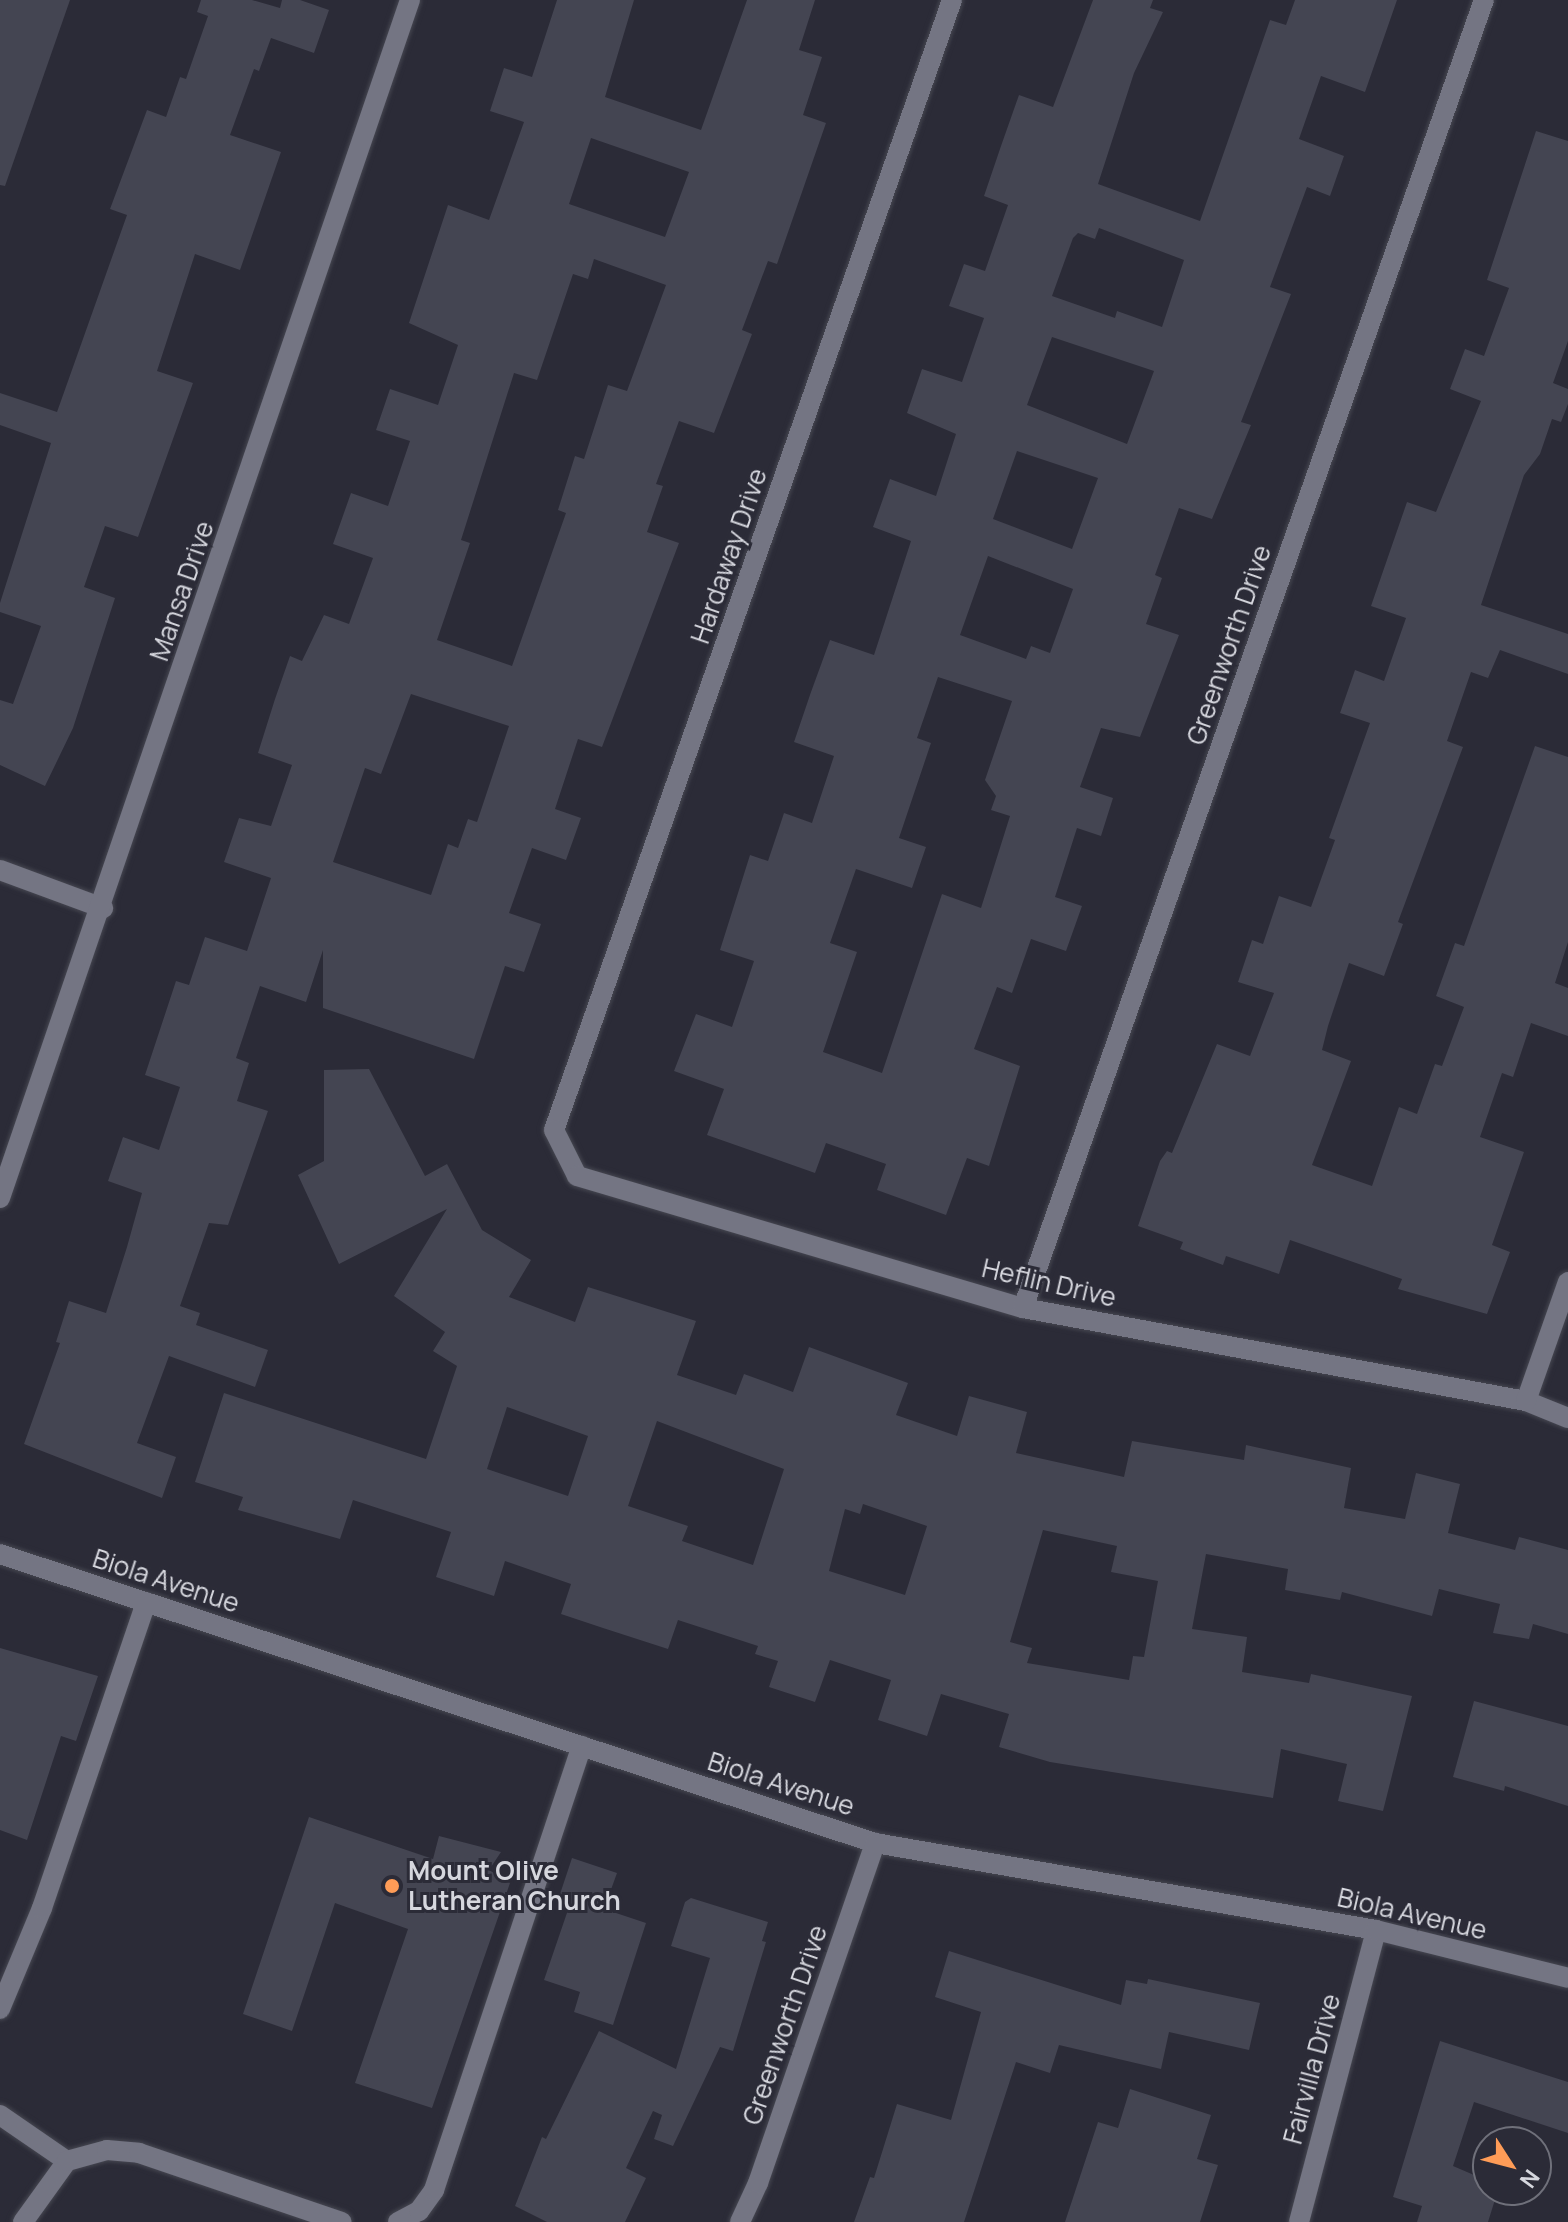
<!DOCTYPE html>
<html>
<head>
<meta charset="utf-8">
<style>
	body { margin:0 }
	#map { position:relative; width:1568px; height:2222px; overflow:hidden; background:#2b2b37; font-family:Manrope,sans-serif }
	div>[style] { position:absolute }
	.building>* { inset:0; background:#444552 }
	.roads { filter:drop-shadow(0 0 2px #464751) drop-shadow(0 0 2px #464751) }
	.service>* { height:20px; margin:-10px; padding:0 10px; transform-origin:10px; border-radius:10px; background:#747583 }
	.minor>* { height:20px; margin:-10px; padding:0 10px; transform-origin:10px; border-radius:10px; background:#747583 }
	.tertiary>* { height:20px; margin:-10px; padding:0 10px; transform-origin:10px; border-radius:10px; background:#747583 }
	.dots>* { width:22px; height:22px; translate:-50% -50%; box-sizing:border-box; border:4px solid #2b2b37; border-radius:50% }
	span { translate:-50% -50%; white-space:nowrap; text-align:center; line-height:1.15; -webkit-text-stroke:6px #2b2b37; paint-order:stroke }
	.street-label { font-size:26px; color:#d6d7de }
	.poi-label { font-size:26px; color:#d6d7de; font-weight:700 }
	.left { translate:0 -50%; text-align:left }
	.north { position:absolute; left:1472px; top:2126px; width:80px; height:80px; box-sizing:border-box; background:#2b2b37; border:2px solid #6f707a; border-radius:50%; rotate:126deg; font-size:22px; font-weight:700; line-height:32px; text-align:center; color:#d6d7de }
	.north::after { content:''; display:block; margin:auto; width:28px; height:36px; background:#fe9c57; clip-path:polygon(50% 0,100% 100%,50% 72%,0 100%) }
</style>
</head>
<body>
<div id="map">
	<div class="building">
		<div style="clip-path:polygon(0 0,70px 0,5px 186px,0 185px)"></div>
		<div style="clip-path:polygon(201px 0,252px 0,280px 8px,282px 0,300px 0,329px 10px,314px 53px,271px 38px,259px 71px,254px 69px,230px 135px,281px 152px,240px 270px,195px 254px,157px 371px,193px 383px,138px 537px,105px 526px,84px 587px,115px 598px,73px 728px,45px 786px,0 765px,0 700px,13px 704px,41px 626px,0 612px,0 603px,51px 443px,0 425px,0 393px,57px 412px,127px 215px,110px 209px,147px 110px,166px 117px,180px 77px,186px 79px,208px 16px,197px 12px)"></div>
		<div style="clip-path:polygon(evenodd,557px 0,634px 0,605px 97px,701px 130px,747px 0,815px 0,799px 50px,822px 57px,803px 115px,826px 123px,777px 264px,768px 261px,742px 330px,752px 334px,714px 433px,679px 421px,656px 484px,663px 486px,647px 532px,679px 543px,602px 747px,578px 739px,555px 809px,581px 818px,566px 860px,532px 848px,509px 913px,541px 924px,524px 972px,505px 966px,474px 1059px,323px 1008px,323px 950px,306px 1002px,260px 986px,236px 1058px,249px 1063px,237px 1101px,268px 1111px,228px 1225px,209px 1223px,180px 1306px,200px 1313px,196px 1325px,268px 1350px,255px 1387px,169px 1356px,137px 1443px,176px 1457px,162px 1498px,24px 1444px,60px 1343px,56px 1342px,69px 1301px,106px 1313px,127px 1247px,142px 1193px,108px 1181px,123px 1137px,159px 1150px,180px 1087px,145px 1075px,176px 981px,189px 985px,205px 937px,247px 951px,271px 878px,224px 862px,239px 818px,271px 826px,292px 765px,258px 753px,275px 699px,290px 656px,302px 661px,324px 615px,349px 624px,373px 558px,333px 544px,351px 493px,388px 506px,410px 441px,376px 430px,390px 389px,438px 405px,458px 345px,409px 323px,448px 205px,489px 220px,524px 122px,490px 111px,504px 68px,532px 77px,557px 0,591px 138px,689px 172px,665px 237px,569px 204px,591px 138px,557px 0,594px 259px,666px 285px,627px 391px,608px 385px,584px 459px,575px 456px,558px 510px,566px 513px,512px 666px,437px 640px,470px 543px,461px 540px,514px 373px,537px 380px,573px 274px,588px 279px,594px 259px,557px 0,411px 694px,509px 726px,477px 822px,468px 819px,458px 848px,448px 844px,431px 895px,333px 862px,365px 768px,381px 774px,411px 694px)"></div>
		<div style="clip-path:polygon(evenodd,1093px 0,1153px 0,1150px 8px,1163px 12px,1134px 73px,1098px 184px,1200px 221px,1270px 20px,1286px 25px,1295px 0,1397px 0,1365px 92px,1321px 76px,1299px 139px,1344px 156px,1330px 196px,1307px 187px,1270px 287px,1291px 294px,1241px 422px,1251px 425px,1212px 519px,1179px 508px,1155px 575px,1162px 578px,1146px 624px,1179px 635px,1140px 737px,1101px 728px,1080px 787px,1113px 798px,1101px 836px,1077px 828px,1055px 897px,1082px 906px,1066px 951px,1031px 939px,1012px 993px,997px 987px,974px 1049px,1020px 1066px,989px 1166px,967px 1158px,946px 1215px,877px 1190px,886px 1164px,826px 1143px,815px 1173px,707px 1135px,724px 1089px,674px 1071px,696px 1014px,732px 1027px,754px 961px,720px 950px,750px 855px,768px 861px,784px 813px,812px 823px,834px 756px,794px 742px,811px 692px,830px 640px,874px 655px,911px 541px,873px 527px,890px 479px,936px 496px,956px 434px,907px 413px,922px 369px,962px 382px,984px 318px,949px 306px,964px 264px,985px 271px,1008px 205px,984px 196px,1001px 146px,1019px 95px,1053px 107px,1093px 0,1099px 228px,1184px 260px,1162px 327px,1117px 311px,1115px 318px,1052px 296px,1073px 238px,1078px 233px,1095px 239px,1099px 228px,1093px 0,1052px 337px,1154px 371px,1127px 444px,1027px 405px,1052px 337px,1093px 0,1017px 451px,1098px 478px,1072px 549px,993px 519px,1017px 451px,1093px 0,988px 556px,1073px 589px,1050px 653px,1031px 646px,1026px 659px,960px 635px,988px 556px,1093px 0,938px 677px,1012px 701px,985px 780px,996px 796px,991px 810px,1010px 816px,981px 908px,942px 894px,882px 1073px,823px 1052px,857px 952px,830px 943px,856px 869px,912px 888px,926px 847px,899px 838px,931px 743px,917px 738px,938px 677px)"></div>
		<div style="clip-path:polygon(1536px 131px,1568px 141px,1568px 341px,1553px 383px,1568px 389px,1568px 404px,1561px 422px,1552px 419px,1540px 454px,1524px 475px,1481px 605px,1568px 634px,1568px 674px,1500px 650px,1488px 678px,1471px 672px,1447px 741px,1463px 747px,1398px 922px,1403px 924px,1384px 976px,1349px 963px,1328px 1026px,1322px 1050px,1351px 1061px,1312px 1165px,1372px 1186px,1399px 1107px,1417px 1114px,1435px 1064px,1442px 1066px,1464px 1007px,1436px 996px,1455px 943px,1464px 946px,1535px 746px,1568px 757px,1568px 942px,1555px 983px,1568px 988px,1568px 1036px,1531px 1023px,1513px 1077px,1502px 1073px,1480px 1137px,1524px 1152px,1492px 1245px,1510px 1252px,1487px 1314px,1398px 1289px,1402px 1279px,1290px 1240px,1279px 1274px,1226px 1256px,1223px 1265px,1180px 1249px,1183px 1242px,1138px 1226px,1160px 1161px,1167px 1151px,1172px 1153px,1217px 1044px,1250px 1056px,1274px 993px,1238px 982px,1252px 940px,1263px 944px,1279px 896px,1311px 907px,1335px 840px,1329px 838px,1370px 723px,1340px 713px,1355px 670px,1384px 681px,1406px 618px,1371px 606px,1407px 502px,1436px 512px,1481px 401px,1450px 389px,1465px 349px,1484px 356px,1509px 288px,1487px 280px)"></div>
		<div style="clip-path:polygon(evenodd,369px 1069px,425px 1176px,447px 1164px,482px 1230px,531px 1260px,509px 1297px,575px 1322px,588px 1287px,696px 1321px,677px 1375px,736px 1395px,744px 1374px,793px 1392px,809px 1347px,908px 1383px,896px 1415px,957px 1436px,969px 1396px,1027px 1412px,1016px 1453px,1124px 1477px,1132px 1441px,1244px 1460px,1246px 1445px,1351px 1468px,1344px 1508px,1405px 1519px,1416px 1473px,1460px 1484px,1448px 1533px,1515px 1550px,1519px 1537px,1568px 1550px,1568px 1634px,1533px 1624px,1529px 1639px,1493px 1633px,1500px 1604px,1439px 1589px,1432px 1616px,1342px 1592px,1340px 1600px,1285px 1590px,1288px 1569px,1206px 1554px,1192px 1629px,1247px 1637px,1242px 1672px,1309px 1683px,1311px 1674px,1412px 1696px,1383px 1811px,1338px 1801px,1347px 1764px,1281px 1749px,1273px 1798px,1050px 1762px,999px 1747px,1009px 1714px,941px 1694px,927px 1736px,878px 1720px,891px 1680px,830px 1660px,815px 1702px,769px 1687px,778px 1661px,755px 1654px,758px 1646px,678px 1620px,668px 1649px,603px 1628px,561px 1614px,571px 1584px,505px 1561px,494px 1596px,436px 1577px,451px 1532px,353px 1500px,340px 1539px,238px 1510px,243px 1497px,195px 1482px,224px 1393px,426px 1459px,457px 1366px,433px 1351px,445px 1332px,394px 1296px,447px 1209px,339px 1264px,298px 1175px,324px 1161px,324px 1070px,369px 1069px,507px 1407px,588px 1436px,568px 1496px,487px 1469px,507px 1407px,369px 1069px,657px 1421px,784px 1469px,753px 1565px,682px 1541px,688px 1526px,628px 1506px,657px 1421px,369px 1069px,863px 1504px,927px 1526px,905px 1595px,829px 1571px,845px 1509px,860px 1514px,863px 1504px,369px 1069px,1043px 1530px,1117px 1546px,1111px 1572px,1158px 1581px,1144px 1657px,1133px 1656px,1129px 1680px,1027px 1663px,1032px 1648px,1010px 1642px,1043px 1530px)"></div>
		<div style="clip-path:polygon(0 1648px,98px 1676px,76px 1741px,61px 1736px,27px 1840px,0 1830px)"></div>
		<div style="clip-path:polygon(1474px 1701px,1568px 1726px,1568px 1806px,1505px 1786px,1504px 1791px,1453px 1777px)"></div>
		<div style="clip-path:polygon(309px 1817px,433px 1859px,439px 1836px,501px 1852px,489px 1870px,510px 1883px,432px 2108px,355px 2083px,408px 1929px,335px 1903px,292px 2031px,243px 2014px)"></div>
		<div style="clip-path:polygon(572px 1858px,617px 1873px,604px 1909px,646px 1923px,613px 2025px,574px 2012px,580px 1992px,544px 1980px,570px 1904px,558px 1900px)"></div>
		<div style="clip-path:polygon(691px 1898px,768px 1922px,762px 1941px,766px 1942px,733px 2051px,720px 2047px,673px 2146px,654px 2139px,662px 2115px,653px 2111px,626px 2168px,646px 2178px,625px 2222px,547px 2222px,515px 2206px,542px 2137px,546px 2139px,599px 2031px,676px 2069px,710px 1958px,671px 1946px,685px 1902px)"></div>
		<div style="clip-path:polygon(949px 1951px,1121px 2005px,1126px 1980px,1147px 1984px,1148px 1979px,1260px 2003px,1249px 2050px,1169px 2032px,1161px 2069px,1059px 2045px,1050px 2073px,1016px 2062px,964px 2222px,854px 2222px,870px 2177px,874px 2178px,897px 2104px,951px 2120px,981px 2012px,935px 1997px)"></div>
		<div style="clip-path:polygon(1440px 2041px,1568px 2082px,1568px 2133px,1474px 2102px,1453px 2166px,1488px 2181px,1488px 2190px,1498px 2190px,1488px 2222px,1417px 2222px,1422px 2206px,1393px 2197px)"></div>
		<div style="clip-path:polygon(1130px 2089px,1211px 2115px,1197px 2159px,1218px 2165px,1200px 2222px,1065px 2222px,1098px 2122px,1118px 2128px)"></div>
	</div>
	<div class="roads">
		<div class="service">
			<div style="left:0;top:2009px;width:109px;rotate:-67.4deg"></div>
			<div style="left:42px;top:1908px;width:323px;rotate:-71.2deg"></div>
			<div style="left:0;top:2115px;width:81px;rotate:34.5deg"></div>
			<div style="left:67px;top:2161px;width:75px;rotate:125.8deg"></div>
			<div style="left:67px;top:2161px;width:41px;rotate:-15.4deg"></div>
			<div style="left:107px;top:2150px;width:32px;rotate:5deg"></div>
			<div style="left:139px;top:2153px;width:214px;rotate:18.8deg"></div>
			<div style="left:398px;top:2222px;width:24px;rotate:-28deg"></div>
			<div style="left:419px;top:2211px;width:26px;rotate:-54deg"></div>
			<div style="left:434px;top:2190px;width:468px;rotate:-71.6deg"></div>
		</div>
		<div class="minor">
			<div style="left:952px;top:0;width:1198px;rotate:109.4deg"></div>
			<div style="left:554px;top:1130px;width:51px;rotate:63.4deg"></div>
			<div style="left:577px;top:1176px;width:465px;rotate:16.5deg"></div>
			<div style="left:1023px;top:1308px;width:512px;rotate:10.48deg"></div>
			<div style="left:1526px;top:1401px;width:45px;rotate:22deg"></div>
			<div style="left:0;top:870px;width:110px;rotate:20.3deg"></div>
			<div style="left:0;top:1198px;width:1266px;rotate:-71.11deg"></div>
			<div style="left:1023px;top:1308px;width:1387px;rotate:-70.59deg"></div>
			<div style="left:1526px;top:1401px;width:126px;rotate:-70.6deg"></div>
			<div style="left:740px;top:2222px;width:43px;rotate:-65.2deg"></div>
			<div style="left:758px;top:2183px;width:360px;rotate:-71deg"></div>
			<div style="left:1299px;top:2222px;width:302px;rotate:-75.2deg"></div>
		</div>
		<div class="tertiary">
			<div style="left:0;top:1554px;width:921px;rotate:18.28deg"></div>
			<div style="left:875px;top:1843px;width:508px;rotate:9.85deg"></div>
			<div style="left:1376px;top:1930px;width:198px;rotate:14deg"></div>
		</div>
	</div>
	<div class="dots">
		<div style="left:392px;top:1886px;background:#fe9c57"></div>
	</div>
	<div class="street-label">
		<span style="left:729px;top:556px;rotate:-71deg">Hardaway Drive</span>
		<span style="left:182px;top:591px;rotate:-71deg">Mansa Drive</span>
		<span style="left:1229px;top:645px;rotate:-71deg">Greenworth Drive</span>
		<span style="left:1049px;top:1283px;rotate:13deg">Heflin Drive</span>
		<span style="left:166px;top:1581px;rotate:18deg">Biola Avenue</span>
		<span style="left:781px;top:1784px;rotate:18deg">Biola Avenue</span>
		<span style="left:1412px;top:1914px;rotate:13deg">Biola Avenue</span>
		<span style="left:785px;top:2025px;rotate:-71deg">Greenworth Drive</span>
		<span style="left:1312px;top:2069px;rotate:-75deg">Fairvilla Drive</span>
	</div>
	<div class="poi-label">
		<span class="left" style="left:408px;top:1886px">Mount Olive<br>Lutheran Church</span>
	</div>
	<div class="north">N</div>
</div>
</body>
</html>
